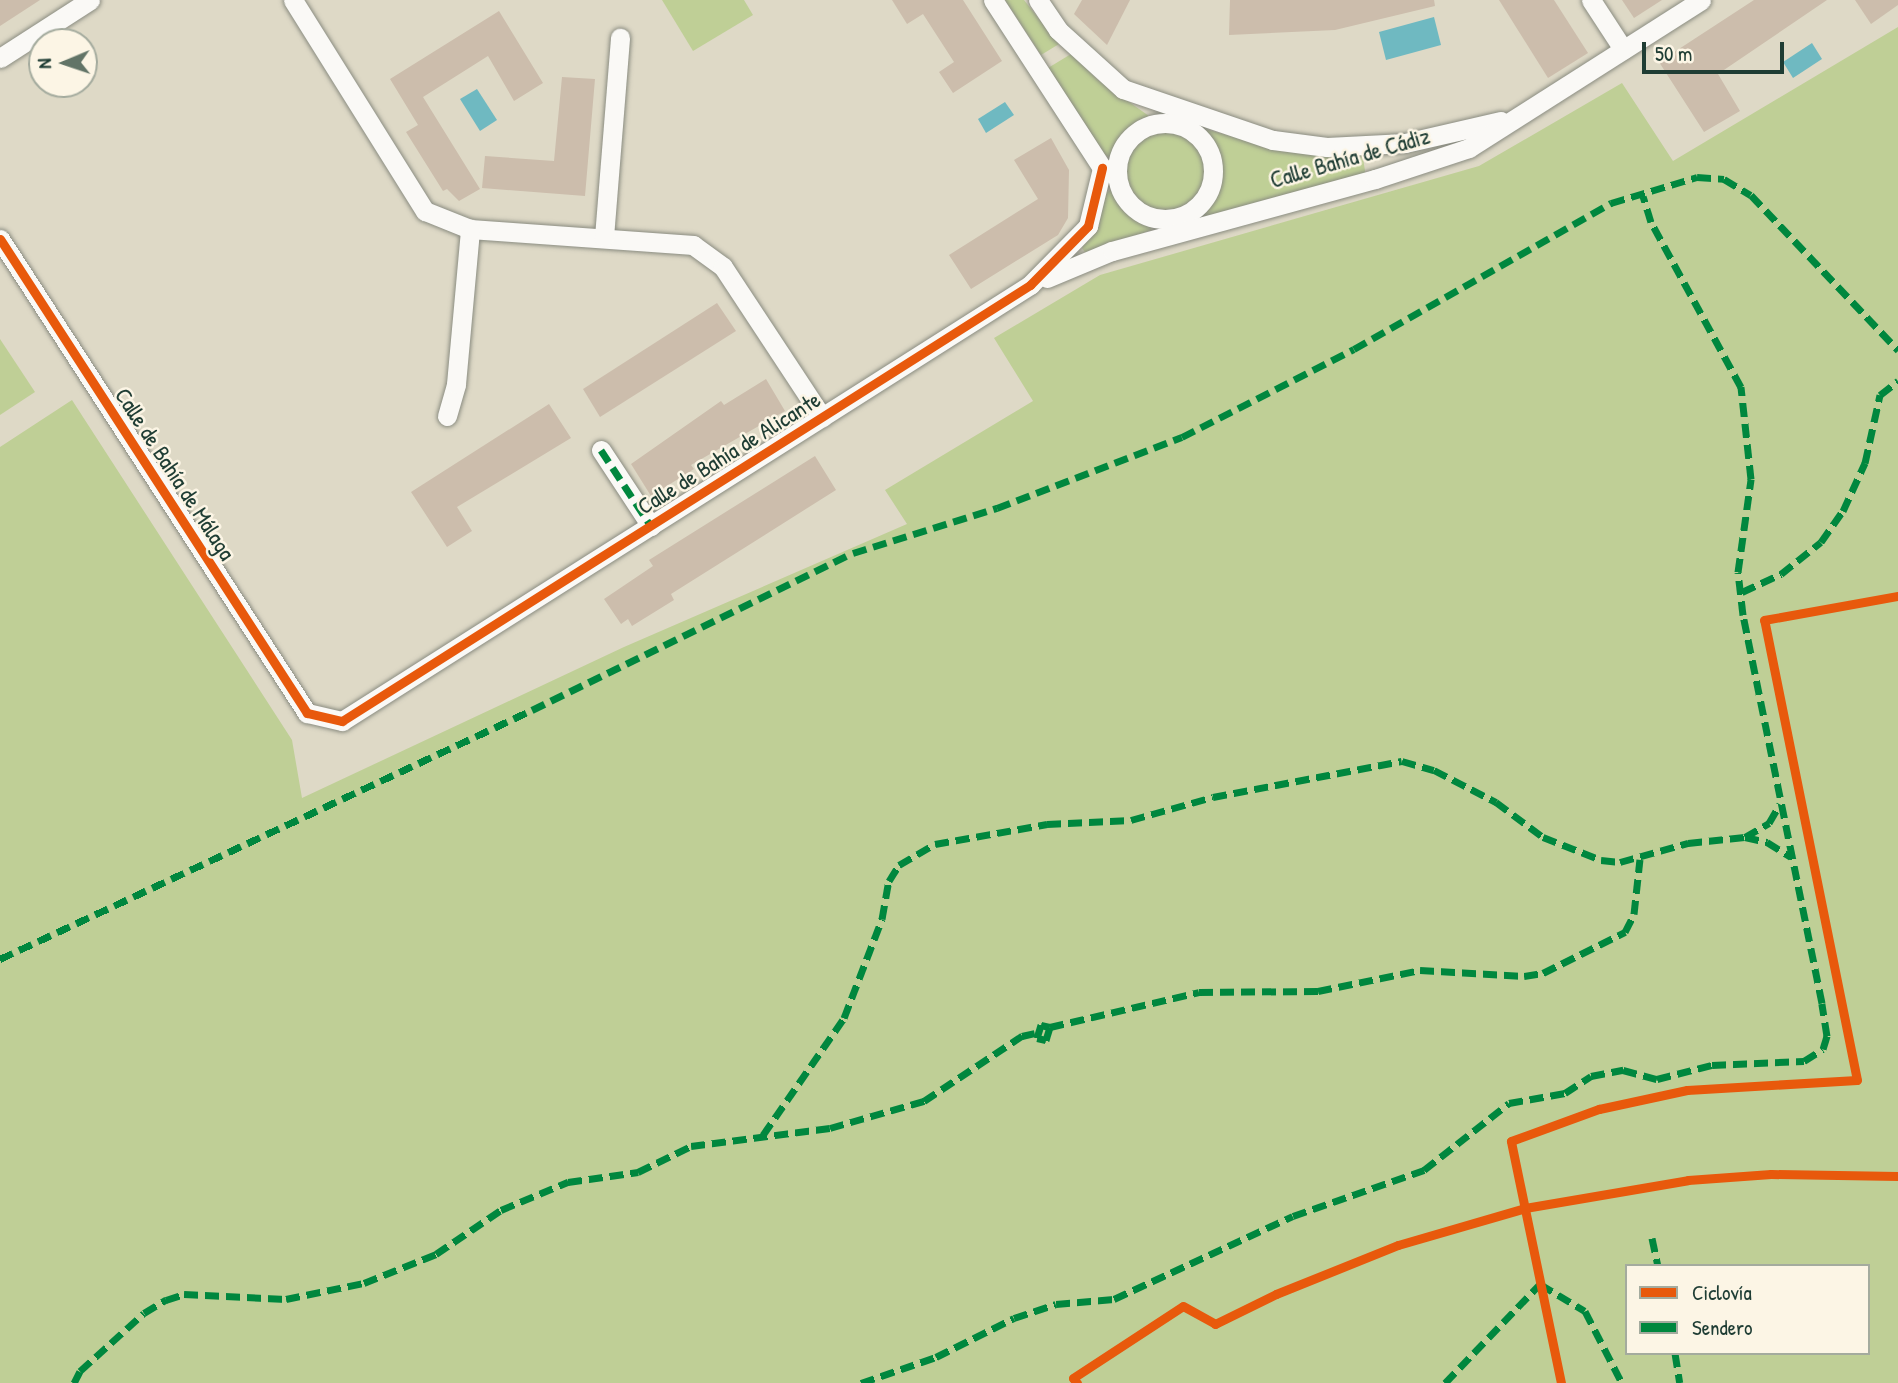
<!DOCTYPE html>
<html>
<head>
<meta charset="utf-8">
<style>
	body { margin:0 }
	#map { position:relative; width:1898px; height:1383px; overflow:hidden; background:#ded9c6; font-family:"Patrick Hand",sans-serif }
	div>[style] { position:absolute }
	.green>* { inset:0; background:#bfcf96 }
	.round { border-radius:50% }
	.water>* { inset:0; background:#6fb9c1 }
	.building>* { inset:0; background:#ccbdac }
	.roads { filter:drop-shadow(0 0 2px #8a8c81) drop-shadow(0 0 2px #8a8c81) }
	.minor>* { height:19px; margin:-9.5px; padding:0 9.5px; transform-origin:9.5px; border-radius:9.5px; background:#faf9f6 }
	.minor>.ring { margin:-9.5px; padding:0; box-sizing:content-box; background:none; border:19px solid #faf9f6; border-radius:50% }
	.quiet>* { height:7px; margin-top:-3.5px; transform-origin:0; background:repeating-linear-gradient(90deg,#00873e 0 14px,transparent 0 21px) }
	.cycleway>* { height:9px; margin:-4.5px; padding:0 4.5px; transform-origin:4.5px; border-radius:4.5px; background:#e8590c }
	span { translate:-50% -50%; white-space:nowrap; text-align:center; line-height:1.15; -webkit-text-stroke:5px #fcf5e5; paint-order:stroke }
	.street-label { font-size:23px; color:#1f3d34 }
	.legend { position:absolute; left:1625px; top:1264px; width:245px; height:91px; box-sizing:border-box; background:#fcf5e5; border:2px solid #a4ab9e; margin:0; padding:9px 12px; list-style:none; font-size:21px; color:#1f3d34 }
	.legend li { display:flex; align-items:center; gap:14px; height:35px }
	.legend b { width:35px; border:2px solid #a4ab9e }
	.north { position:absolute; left:28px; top:28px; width:70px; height:70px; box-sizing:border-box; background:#fcf5e5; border:2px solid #a4ab9e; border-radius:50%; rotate:268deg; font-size:19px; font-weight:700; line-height:28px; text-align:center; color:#1f3d34 }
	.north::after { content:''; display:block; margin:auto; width:24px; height:32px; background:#627467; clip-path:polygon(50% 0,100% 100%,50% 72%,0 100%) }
	.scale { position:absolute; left:1642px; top:42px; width:142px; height:32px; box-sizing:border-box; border:4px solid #1f3d34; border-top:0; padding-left:9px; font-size:21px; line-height:24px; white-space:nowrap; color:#1f3d34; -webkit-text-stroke:5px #fcf5e5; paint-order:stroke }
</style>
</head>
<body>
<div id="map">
	<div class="green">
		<div style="clip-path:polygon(662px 0,744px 0,753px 15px,693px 51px)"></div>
		<div style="clip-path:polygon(1005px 0,1024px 0,1059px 44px,1041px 55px)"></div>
		<div style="clip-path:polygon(evenodd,1898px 27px,1898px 1383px,0 1383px,0 447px,72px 400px,292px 740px,302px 798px,624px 647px,907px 524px,885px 490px,1033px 401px,994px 338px,1100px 275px,1479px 166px,1622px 83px,1673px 161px,1898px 27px,1627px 1266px,1868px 1266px,1868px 1353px,1627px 1353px,1627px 1266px)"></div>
		<div style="clip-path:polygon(1071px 54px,1098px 80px,1149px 116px,1125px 137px,1112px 158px,1105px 155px,1048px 68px)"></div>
		<div style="clip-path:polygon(1205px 129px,1268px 146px,1362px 152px,1366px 177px,1201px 218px,1199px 212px,1213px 193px,1218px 170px)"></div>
		<div class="round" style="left:1123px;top:129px;width:84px;height:84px"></div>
		<div style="clip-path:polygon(1112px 189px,1127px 208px,1151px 224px,1151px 230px,1087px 255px,1082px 248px,1106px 193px)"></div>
		<div style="clip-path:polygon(0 339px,35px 392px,0 415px)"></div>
	</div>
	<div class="water">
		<div style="clip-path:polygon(1434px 17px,1441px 45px,1386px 60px,1379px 32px)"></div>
		<div style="clip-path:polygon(1812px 43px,1822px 59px,1793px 78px,1783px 62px)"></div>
		<div style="clip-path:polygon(477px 89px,497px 120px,480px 131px,460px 99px)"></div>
		<div style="clip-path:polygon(1005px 102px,1014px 115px,986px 133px,978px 119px)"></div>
	</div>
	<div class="building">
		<div style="clip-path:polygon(0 0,40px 0,0 26px)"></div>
		<div style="clip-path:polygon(892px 0,963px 0,1002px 61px,953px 93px,939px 72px,954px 62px,923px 14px,907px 24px)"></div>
		<div style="clip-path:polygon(1082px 0,1130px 0,1107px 45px,1074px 14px)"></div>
		<div style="clip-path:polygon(1230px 0,1434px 0,1435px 6px,1335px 30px,1229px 35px)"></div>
		<div style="clip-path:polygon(1499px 0,1554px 0,1588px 53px,1548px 78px)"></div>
		<div style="clip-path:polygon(1622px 0,1662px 0,1634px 18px)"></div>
		<div style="clip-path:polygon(1754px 0,1827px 0,1718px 74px,1740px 111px,1704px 132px,1659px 62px)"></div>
		<div style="clip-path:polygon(1855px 0,1898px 0,1898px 5px,1871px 24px)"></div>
		<div style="clip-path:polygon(499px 11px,543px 83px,514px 101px,488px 56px,423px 97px,480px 189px,459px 201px,447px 189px,443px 191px,406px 132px,418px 125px,390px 79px)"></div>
		<div style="clip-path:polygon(562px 77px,595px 79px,585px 196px,482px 188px,485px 156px,554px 161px)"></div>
		<div style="clip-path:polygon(1051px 138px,1069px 170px,1068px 218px,1058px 235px,971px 289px,949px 255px,1038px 199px,1014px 160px)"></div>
		<div style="clip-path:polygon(717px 303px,736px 331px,600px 417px,583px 389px)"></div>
		<div style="clip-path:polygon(766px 379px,785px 411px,691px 465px,694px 469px,651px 496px,631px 464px,721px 401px,724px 405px)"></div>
		<div style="clip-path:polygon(549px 404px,571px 438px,457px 507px,472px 531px,447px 547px,411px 492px)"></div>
		<div style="clip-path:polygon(815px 456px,836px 490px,671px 594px,674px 600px,632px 626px,628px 619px,621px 624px,604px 599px,653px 566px,649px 560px)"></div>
	</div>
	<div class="roads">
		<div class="minor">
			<div style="left:293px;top:0;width:249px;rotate:58deg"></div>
			<div style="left:425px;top:211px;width:48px;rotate:21.8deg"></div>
			<div style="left:470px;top:229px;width:224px;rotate:4.1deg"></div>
			<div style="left:693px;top:245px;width:37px;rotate:36deg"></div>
			<div style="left:723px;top:267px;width:180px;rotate:56.6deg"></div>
			<div style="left:993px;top:0;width:200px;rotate:57deg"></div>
			<div style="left:1038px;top:0;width:36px;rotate:56deg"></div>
			<div style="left:1058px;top:30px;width:88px;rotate:42.2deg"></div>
			<div style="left:1123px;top:89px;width:158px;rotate:18.8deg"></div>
			<div style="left:1273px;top:140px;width:54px;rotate:7.4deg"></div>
			<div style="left:1327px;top:147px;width:78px;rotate:-2.9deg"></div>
			<div style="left:1405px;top:143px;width:98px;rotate:-12.9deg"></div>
			<div style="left:1591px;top:0;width:59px;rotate:56.9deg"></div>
			<div style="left:0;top:58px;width:107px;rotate:-32.8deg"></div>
			<div class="ring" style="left:1117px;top:123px;width:77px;height:77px"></div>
			<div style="left:604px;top:237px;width:200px;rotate:-85.4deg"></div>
			<div style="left:0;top:239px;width:565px;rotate:57.07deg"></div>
			<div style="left:307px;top:713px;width:36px;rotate:13deg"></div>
			<div style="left:342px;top:721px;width:815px;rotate:-32.36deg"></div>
			<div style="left:1030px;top:285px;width:83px;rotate:-45.5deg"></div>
			<div style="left:1088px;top:226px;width:60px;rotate:-76.4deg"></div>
			<div style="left:1047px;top:278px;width:70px;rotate:-22.6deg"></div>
			<div style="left:1112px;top:251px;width:273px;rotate:-15.3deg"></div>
			<div style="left:1375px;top:179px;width:99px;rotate:-18.3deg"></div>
			<div style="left:1469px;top:148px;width:275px;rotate:-32.5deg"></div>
			<div style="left:447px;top:416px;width:33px;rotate:-74deg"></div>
			<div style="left:456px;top:384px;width:156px;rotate:-84.8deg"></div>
			<div style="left:601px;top:450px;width:91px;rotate:56.7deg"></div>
		</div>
	</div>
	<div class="quiet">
		<div style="left:601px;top:450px;width:91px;rotate:56.7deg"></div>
		<div style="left:1742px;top:592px;width:43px;rotate:-24.8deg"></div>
		<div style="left:1781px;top:574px;width:51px;rotate:-38.7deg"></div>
		<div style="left:1821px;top:542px;width:38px;rotate:-55deg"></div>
		<div style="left:1843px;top:511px;width:53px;rotate:-65.4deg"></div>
		<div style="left:1865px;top:463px;width:70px;rotate:-77.6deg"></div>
		<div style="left:1880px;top:395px;width:23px;rotate:-38deg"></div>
		<div style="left:1745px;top:837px;width:28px;rotate:-30deg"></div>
		<div style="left:1769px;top:823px;width:22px;rotate:-60deg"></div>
		<div style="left:0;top:959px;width:587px;rotate:-25.08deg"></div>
		<div style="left:532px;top:710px;width:357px;rotate:-26.1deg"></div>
		<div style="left:853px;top:553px;width:151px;rotate:-17.4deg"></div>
		<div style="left:997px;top:508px;width:198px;rotate:-21deg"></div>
		<div style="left:1182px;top:437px;width:193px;rotate:-27.1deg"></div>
		<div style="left:1354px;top:349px;width:296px;rotate:-29.6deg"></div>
		<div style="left:1611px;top:203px;width:90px;rotate:-16.8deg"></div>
		<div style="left:1697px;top:177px;width:27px;rotate:4deg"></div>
		<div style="left:1724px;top:179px;width:31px;rotate:31deg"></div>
		<div style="left:1751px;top:195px;width:214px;rotate:46.5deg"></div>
		<div style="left:1050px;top:1027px;width:14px;rotate:107deg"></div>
		<div style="left:1046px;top:1040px;width:9px;rotate:-167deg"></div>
		<div style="left:1037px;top:1038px;width:14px;rotate:-73deg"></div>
		<div style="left:1041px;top:1025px;width:9px;rotate:13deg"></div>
		<div style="left:1050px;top:1027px;width:153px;rotate:-13.2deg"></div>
		<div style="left:1199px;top:992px;width:119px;rotate:-0.5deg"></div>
		<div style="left:1318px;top:991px;width:104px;rotate:-11.6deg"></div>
		<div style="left:1420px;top:970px;width:104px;rotate:3.3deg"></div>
		<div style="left:1524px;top:976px;width:19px;rotate:-9deg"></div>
		<div style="left:1543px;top:973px;width:92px;rotate:-26.6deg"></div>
		<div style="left:1625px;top:932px;width:20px;rotate:-63deg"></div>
		<div style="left:1634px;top:914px;width:55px;rotate:-83.8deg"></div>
		<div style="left:763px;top:1135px;width:142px;rotate:-55.3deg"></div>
		<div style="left:844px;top:1018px;width:106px;rotate:-69deg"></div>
		<div style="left:882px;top:919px;width:39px;rotate:-80deg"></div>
		<div style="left:889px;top:881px;width:19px;rotate:-58deg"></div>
		<div style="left:899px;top:865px;width:42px;rotate:-30.3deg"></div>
		<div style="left:935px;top:844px;width:114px;rotate:-10.1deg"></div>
		<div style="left:1047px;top:824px;width:84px;rotate:-2.7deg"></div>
		<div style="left:1131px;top:820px;width:85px;rotate:-15.7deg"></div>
		<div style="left:1213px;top:797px;width:192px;rotate:-10.8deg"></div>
		<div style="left:1402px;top:761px;width:33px;rotate:16deg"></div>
		<div style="left:1434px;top:770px;width:70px;rotate:27.3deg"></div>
		<div style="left:1496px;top:802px;width:59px;rotate:36.7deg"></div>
		<div style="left:1543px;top:837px;width:62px;rotate:21.6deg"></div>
		<div style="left:1601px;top:860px;width:19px;rotate:6deg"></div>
		<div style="left:1620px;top:862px;width:71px;rotate:-15.6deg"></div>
		<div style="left:1688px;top:843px;width:57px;rotate:-6deg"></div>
		<div style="left:1745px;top:837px;width:23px;rotate:13deg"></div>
		<div style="left:1767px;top:842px;width:28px;rotate:32deg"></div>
		<div style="left:1652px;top:1238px;width:29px;rotate:78deg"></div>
		<div style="left:1675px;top:1353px;width:30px;rotate:81deg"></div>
		<div style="left:74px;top:1383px;width:13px;rotate:-63deg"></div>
		<div style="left:80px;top:1371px;width:86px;rotate:-42.2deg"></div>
		<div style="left:144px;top:1313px;width:26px;rotate:-31deg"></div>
		<div style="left:166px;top:1300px;width:19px;rotate:-18deg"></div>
		<div style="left:184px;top:1294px;width:102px;rotate:2.8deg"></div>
		<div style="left:286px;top:1299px;width:80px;rotate:-11.6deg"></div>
		<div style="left:364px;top:1283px;width:78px;rotate:-21.9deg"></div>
		<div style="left:436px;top:1254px;width:78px;rotate:-34.1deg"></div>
		<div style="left:501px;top:1210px;width:73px;rotate:-22.7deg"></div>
		<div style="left:568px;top:1182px;width:71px;rotate:-8.1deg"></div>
		<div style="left:638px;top:1172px;width:59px;rotate:-26.1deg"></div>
		<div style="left:691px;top:1146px;width:140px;rotate:-7.4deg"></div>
		<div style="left:830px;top:1128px;width:98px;rotate:-16deg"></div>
		<div style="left:924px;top:1101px;width:118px;rotate:-33.6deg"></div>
		<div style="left:1022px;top:1036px;width:13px;rotate:-13deg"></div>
		<div style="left:861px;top:1383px;width:79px;rotate:-19.1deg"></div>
		<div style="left:936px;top:1357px;width:87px;rotate:-26.6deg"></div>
		<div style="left:1014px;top:1318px;width:44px;rotate:-18.4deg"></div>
		<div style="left:1056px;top:1304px;width:58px;rotate:-4.9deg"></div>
		<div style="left:1114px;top:1299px;width:197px;rotate:-24.9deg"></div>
		<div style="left:1293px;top:1216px;width:139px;rotate:-19.3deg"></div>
		<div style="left:1424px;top:1170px;width:108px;rotate:-38.2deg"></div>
		<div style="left:1509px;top:1103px;width:57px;rotate:-10.1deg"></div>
		<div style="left:1565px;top:1093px;width:31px;rotate:-33deg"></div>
		<div style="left:1591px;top:1076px;width:33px;rotate:-11deg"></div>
		<div style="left:1623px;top:1070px;width:35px;rotate:15deg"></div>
		<div style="left:1657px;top:1079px;width:57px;rotate:-14.3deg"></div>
		<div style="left:1712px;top:1065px;width:92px;rotate:-2.5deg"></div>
		<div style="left:1804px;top:1061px;width:22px;rotate:-32deg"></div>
		<div style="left:1823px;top:1049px;width:14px;rotate:-73deg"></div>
		<div style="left:1827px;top:1036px;width:33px;rotate:-99deg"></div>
		<div style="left:1822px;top:1003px;width:396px;rotate:-101.5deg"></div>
		<div style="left:1743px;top:615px;width:43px;rotate:-96.6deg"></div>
		<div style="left:1738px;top:572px;width:94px;rotate:-82deg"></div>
		<div style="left:1751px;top:479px;width:93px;rotate:-96.2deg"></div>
		<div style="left:1741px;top:387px;width:188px;rotate:-118.6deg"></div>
		<div style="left:1651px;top:222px;width:27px;rotate:-107deg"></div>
		<div style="left:1445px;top:1383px;width:137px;rotate:-46.2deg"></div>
		<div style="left:1540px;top:1284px;width:52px;rotate:31deg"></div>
		<div style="left:1585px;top:1311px;width:81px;rotate:62.8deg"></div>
	</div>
	<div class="cycleway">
		<div style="left:0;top:239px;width:565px;rotate:57.07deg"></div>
		<div style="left:307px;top:713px;width:36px;rotate:13deg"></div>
		<div style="left:342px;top:721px;width:815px;rotate:-32.36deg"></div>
		<div style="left:1030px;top:285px;width:83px;rotate:-45.5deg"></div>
		<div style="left:1088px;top:226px;width:60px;rotate:-76.4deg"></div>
		<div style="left:1077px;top:1383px;width:6px;rotate:-129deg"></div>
		<div style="left:1073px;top:1378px;width:131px;rotate:-33.2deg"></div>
		<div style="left:1183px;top:1306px;width:37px;rotate:29deg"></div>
		<div style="left:1215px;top:1324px;width:68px;rotate:-26.2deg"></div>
		<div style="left:1276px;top:1294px;width:131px;rotate:-21.9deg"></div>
		<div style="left:1398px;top:1245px;width:132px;rotate:-16.2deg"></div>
		<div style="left:1525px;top:1208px;width:165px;rotate:-9.7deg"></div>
		<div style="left:1688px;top:1180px;width:83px;rotate:-4.1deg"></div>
		<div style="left:1771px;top:1174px;width:127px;rotate:0.9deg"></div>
		<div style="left:1561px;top:1383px;width:247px;rotate:-101.7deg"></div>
		<div style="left:1511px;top:1141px;width:94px;rotate:-20deg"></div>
		<div style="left:1599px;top:1109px;width:90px;rotate:-12.2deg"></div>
		<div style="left:1687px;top:1090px;width:170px;rotate:-3.4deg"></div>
		<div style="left:1857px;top:1080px;width:469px;rotate:-101.4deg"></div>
		<div style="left:1764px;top:620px;width:136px;rotate:-10.2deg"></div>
	</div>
	<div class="street-label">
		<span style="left:1350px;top:158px;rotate:-16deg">Calle Bahía de Cádiz</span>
		<span style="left:729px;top:453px;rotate:-32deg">Calle de Bahía de Alicante</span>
		<span style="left:175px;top:474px;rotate:57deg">Calle de Bahía de Málaga</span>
	</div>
	<ul class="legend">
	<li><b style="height:9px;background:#e8590c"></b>Ciclovía</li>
	<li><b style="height:9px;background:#00873e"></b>Sendero</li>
	</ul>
	<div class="north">N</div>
	<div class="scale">50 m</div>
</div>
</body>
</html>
